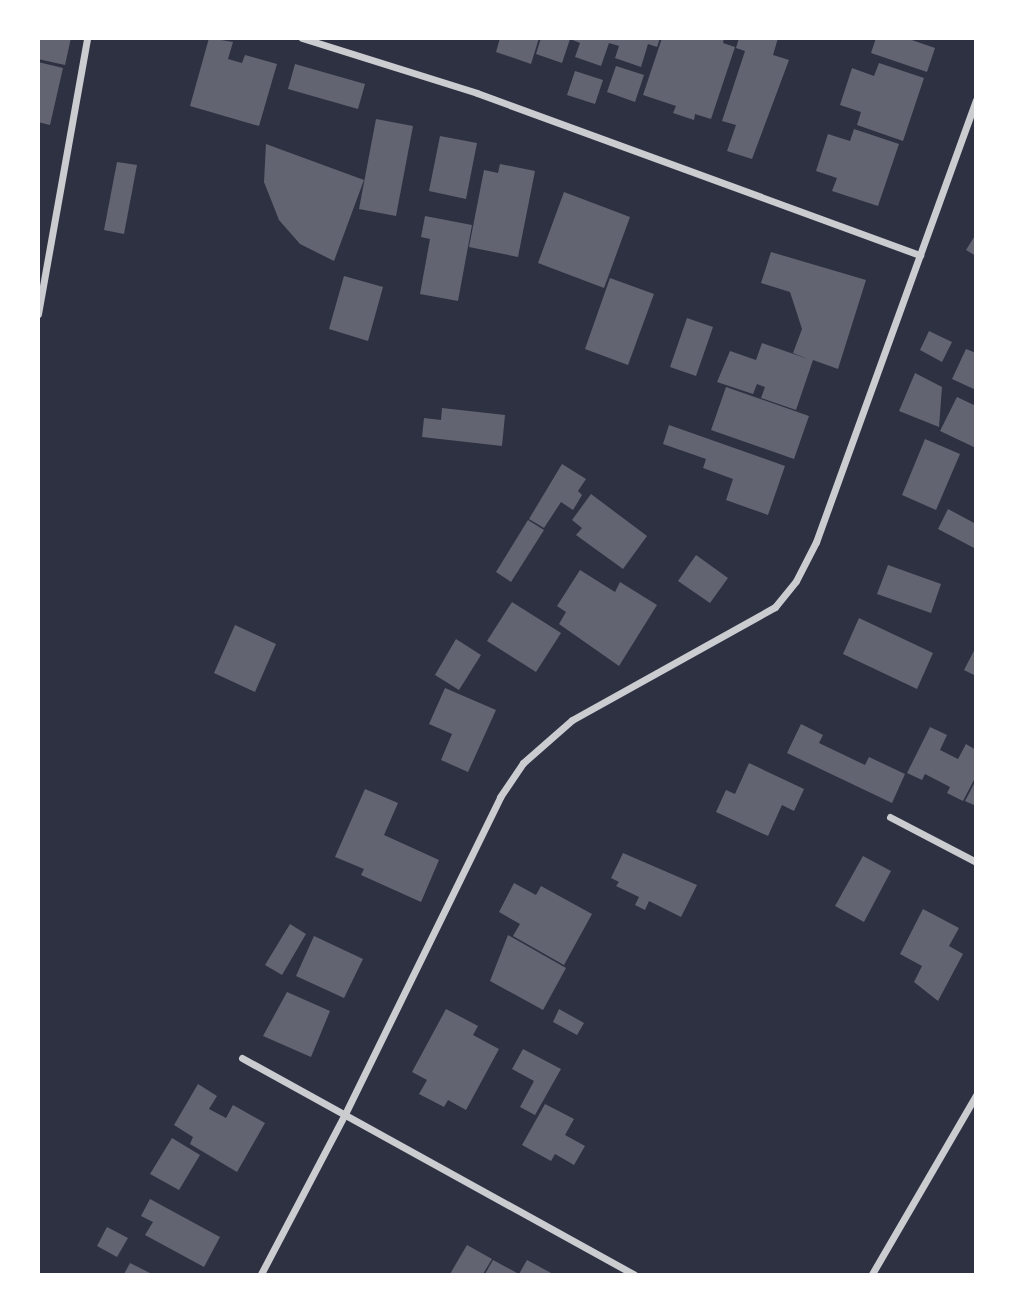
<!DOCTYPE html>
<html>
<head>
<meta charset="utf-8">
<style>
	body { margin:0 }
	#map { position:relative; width:1014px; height:1313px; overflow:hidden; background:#2d3142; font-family:Inter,sans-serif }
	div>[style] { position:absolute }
	.building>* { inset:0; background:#626471 }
	.minor>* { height:7px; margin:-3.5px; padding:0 3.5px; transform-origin:3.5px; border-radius:3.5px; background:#caccd0 }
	span { translate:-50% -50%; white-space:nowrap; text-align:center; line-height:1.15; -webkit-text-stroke:5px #fff; paint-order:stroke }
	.frame { position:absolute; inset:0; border:40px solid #fff; pointer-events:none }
</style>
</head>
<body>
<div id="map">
	<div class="building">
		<div style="clip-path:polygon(38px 38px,71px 38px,65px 65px,38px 59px)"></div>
		<div style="clip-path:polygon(209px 38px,233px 42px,228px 59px,242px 63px,245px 55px,277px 64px,259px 126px,190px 106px)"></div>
		<div style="clip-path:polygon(500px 38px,539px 38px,531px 64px,496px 52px)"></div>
		<div style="clip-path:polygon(541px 38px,660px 38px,657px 47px,648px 44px,641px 67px,615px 58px,619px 46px,609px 43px,601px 66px,575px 57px,580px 43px,570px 39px,562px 63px,536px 54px)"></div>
		<div style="clip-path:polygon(662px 38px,724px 38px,723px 43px,735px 47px,711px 119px,695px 114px,694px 120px,673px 113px,676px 106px,643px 95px)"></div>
		<div style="clip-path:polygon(739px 38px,778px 38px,773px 55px,789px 60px,752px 159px,727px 151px,736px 125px,722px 121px,745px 51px,736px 48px)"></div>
		<div style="clip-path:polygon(876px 38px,906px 38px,935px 48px,927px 72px,871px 53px)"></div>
		<div style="clip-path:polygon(38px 62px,63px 68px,50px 125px,38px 122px)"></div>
		<div style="clip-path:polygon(879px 63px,924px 78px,903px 141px,857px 125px,861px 112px,840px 105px,852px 68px,874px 76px)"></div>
		<div style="clip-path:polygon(295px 64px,365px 84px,358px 109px,288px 89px)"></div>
		<div style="clip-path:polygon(616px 66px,644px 75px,635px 102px,607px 92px)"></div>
		<div style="clip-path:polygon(575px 71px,603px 80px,595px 104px,567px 95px)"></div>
		<div style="clip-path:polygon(376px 119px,413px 126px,396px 216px,359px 209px)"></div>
		<div style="clip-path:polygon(854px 129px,899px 144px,878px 206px,832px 191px,837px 178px,816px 171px,828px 134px,850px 141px)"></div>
		<div style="clip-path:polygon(440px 136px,477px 143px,466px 199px,429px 191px)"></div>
		<div style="clip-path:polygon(266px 144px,364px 180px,334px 261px,300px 244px,279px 220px,264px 182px)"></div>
		<div style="clip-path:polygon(117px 162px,137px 165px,124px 234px,104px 230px)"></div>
		<div style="clip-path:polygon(500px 164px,535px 171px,518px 257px,469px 247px,484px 170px,498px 173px)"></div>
		<div style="clip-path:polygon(564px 192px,630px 217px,604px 288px,538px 263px)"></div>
		<div style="clip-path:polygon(425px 216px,472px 225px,458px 301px,420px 294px,430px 239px,421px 237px)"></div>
		<div style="clip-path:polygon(976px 234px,976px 256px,966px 250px)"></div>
		<div style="clip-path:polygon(771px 252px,866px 280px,838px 369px,813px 360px,796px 410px,761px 398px,765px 387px,757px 384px,753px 394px,717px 382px,730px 351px,756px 360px,762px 343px,808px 359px,793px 353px,802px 329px,790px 292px,761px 283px)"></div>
		<div style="clip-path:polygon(344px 276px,383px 287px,368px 341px,329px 329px)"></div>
		<div style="clip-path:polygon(610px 278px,654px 294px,628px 365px,585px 349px)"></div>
		<div style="clip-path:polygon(687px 318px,713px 327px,696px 376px,670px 367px)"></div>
		<div style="clip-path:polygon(929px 331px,952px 342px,942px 362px,920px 350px)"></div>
		<div style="clip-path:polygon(966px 349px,976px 353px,976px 390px,952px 379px)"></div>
		<div style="clip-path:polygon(915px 373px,942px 387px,939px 427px,899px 411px)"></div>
		<div style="clip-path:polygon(726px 387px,809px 416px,794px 459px,711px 430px)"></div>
		<div style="clip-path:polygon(957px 397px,976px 406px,976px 448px,940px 431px)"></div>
		<div style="clip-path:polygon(442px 408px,505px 415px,502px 446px,422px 437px,424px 418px,441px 420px)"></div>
		<div style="clip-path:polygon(669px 425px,785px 466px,768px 515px,726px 500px,733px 479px,703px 468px,706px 459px,663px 444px)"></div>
		<div style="clip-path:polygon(925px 439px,960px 454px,936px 510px,902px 495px)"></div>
		<div style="clip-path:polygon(562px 464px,586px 479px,578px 491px,582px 495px,573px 510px,561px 502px,544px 528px,529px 519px)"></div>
		<div style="clip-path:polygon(591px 494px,647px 536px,623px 569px,576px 535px,582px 528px,572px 520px)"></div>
		<div style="clip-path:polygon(948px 509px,976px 524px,976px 549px,938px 529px)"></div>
		<div style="clip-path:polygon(528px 520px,544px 530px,511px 582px,496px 572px)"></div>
		<div style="clip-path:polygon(696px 555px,728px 578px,710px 603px,678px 581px)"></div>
		<div style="clip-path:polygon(888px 565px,941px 584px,931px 613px,877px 594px)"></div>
		<div style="clip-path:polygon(580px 570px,615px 592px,620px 582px,657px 605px,619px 666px,559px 624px,566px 612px,557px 606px)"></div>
		<div style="clip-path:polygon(512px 602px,561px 633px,536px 672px,487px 641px)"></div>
		<div style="clip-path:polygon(859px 618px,933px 653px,917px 689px,843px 654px)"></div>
		<div style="clip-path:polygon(235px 625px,276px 644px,255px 692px,214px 673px)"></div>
		<div style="clip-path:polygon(456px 639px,481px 655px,459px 690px,435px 675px)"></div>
		<div style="clip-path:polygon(976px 647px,976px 676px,964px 670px)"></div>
		<div style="clip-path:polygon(445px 688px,496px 710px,468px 772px,441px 760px,452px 734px,429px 724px)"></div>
		<div style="clip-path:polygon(801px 724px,823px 735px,819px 743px,865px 765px,869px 757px,905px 774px,892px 803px,787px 753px)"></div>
		<div style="clip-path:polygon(930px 727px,947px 735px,940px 750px,958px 759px,966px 744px,976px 750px,976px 776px,963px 801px,947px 793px,950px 787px,925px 774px,922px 780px,907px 773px)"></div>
		<div style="clip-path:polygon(749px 763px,804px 789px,794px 811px,782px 805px,768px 836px,716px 812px,726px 790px,735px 794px)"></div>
		<div style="clip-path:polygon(976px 780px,976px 806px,965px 801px)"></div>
		<div style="clip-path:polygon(365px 789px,398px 803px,384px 835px,439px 860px,421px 902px,361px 875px,364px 869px,335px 857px)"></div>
		<div style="clip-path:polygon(623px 853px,697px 885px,681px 917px,649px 901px,645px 910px,635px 905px,639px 897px,616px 886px,619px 882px,611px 878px)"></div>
		<div style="clip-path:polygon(863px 856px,891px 871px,864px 922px,835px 906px)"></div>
		<div style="clip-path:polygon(514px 883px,536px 895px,541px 886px,592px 914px,564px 965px,513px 936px,520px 924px,499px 912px)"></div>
		<div style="clip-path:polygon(923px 909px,959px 928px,949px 946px,963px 954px,938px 1001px,914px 982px,922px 966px,900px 954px)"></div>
		<div style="clip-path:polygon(290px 924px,306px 934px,282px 975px,265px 965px)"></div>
		<div style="clip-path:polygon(508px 935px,566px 968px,543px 1010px,490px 981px)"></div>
		<div style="clip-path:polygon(314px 936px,363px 959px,344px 998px,296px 976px)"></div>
		<div style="clip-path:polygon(287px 992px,330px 1011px,311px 1057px,263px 1036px)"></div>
		<div style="clip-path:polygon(446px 1009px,478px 1026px,473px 1035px,499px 1049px,466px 1110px,448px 1100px,444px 1107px,419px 1094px,427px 1080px,412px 1072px)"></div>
		<div style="clip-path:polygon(559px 1009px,584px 1023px,577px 1035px,553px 1022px)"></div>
		<div style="clip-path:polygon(523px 1049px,561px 1069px,535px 1115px,520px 1107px,534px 1081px,512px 1069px)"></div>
		<div style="clip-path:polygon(198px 1084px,217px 1096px,209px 1109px,226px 1118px,233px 1105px,265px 1123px,237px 1172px,190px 1144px,193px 1137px,174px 1125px)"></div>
		<div style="clip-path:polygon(545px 1104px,574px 1119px,565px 1135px,585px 1146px,574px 1165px,555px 1154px,551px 1161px,522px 1145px)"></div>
		<div style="clip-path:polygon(172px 1138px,200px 1155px,179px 1190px,150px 1174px)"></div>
		<div style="clip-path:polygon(150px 1199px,220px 1237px,204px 1267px,145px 1235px,153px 1222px,141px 1216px)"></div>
		<div style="clip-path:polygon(107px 1227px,128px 1238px,117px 1257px,97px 1246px)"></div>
		<div style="clip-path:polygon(467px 1245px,492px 1259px,483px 1274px,450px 1274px)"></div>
		<div style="clip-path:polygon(493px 1260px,519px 1274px,527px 1260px,553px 1274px,485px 1274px)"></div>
		<div style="clip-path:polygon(130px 1263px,152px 1274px,124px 1274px)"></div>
	</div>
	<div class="minor">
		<div style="left:302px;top:38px;width:183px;rotate:17.4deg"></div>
		<div style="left:477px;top:93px;width:472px;rotate:20.1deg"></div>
		<div style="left:38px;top:314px;width:280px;rotate:-79.9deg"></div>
		<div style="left:890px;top:817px;width:97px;rotate:27.6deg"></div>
		<div style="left:242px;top:1058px;width:448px;rotate:28.9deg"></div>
		<div style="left:261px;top:1274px;width:181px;rotate:-62.3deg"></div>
		<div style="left:345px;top:1114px;width:353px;rotate:-63.9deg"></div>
		<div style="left:500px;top:797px;width:41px;rotate:-55.9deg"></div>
		<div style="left:523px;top:763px;width:65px;rotate:-41.3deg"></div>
		<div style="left:572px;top:720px;width:232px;rotate:-29.1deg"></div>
		<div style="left:775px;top:607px;width:33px;rotate:-51deg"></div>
		<div style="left:796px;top:581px;width:44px;rotate:-62.9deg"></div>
		<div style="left:816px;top:542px;width:470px;rotate:-70.1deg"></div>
		<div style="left:872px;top:1274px;width:207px;rotate:-59.8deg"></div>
	</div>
	<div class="frame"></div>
</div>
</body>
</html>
